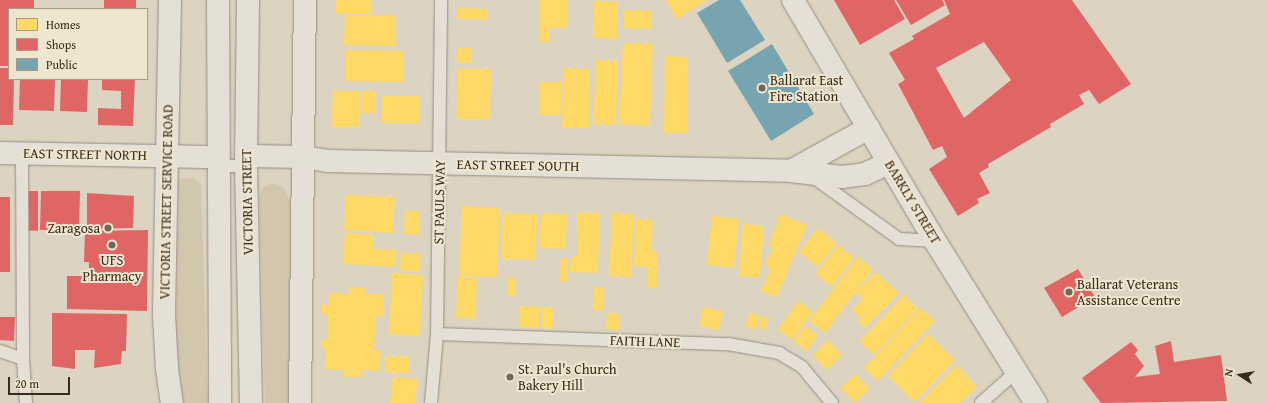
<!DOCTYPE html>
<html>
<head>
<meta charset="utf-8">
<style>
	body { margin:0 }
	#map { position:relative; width:1268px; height:403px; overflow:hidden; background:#dcd4c1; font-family:"Gentium Book Plus",serif }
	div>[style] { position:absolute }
	.green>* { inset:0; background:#d2c6ad }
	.homes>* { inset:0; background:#ffd966 }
	.shops>* { inset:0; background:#e06666 }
	.public>* { inset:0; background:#76a5af }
	.roads { filter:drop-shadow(0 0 1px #948e82) drop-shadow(0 0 1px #948e82) }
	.lane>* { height:12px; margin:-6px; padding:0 6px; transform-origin:6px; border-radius:6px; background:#e4e0d6 }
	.street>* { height:22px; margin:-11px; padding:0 11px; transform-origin:11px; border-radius:11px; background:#e4e0d6 }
	.secondary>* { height:22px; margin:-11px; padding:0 11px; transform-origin:11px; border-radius:11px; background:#e4e0d6 }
	.dots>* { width:11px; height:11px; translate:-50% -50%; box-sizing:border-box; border:2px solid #efe6d0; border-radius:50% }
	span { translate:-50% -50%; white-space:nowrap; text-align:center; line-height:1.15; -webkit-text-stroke:4px #efe6d0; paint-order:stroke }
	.poi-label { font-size:14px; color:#392a1d }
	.left { translate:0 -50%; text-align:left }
	.right { translate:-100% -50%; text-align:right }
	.street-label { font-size:14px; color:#392a1d }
	.legend { position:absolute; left:8px; top:8px; width:140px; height:72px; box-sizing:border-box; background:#efe6d0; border:1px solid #a69b88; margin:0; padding:5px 7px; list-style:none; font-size:12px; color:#392a1d }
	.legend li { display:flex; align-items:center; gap:8px; height:20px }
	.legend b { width:20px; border:1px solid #a69b88 }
	.north { position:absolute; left:1220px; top:355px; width:40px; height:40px; -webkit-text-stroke:3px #efe6d0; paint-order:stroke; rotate:282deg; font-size:11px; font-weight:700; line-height:16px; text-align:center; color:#392a1d }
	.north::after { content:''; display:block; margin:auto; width:14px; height:18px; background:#392a1d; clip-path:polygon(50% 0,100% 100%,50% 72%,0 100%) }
	.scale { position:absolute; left:8px; top:377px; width:62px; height:18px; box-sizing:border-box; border:2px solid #392a1d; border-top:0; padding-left:5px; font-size:12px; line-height:14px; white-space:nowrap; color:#392a1d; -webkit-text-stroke:3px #efe6d0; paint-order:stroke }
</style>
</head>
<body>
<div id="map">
	<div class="green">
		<div style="clip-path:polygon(193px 178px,201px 184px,208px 403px,184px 403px,178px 366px,176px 323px,178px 182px,180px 179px)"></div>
		<div style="clip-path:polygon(272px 183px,283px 187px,292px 205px,289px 403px,265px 403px,259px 196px,262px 188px)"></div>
	</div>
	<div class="homes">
		<div style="clip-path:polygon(335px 0,371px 0,371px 14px,335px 14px)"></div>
		<div style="clip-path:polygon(540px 0,568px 0,567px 28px,550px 28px,550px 42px,539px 42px)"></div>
		<div style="clip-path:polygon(666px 0,707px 0,677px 19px)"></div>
		<div style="clip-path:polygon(594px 1px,618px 2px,617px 39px,593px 38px)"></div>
		<div style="clip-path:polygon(458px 8px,488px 9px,488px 20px,457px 19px)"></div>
		<div style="clip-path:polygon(624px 10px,652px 11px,651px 29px,624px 28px)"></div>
		<div style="clip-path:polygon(345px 15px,395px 15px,395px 46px,344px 45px)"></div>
		<div style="clip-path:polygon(623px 43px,653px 44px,650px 126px,619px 124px)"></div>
		<div style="clip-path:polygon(458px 48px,471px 48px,471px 63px,457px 63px)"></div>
		<div style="clip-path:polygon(346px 50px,403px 51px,403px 82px,346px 81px)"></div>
		<div style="clip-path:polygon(665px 56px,688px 57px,687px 133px,664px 133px)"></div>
		<div style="clip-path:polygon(596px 60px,618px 61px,616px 125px,593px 124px)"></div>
		<div style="clip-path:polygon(564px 68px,590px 69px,589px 128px,562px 128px)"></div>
		<div style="clip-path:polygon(458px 69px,491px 69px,490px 119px,457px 119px)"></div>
		<div style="clip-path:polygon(539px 82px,562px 82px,561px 115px,539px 115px)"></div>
		<div style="clip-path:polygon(333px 91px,359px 91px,359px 127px,332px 127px)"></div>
		<div style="clip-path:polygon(361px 91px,375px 91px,375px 113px,361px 113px)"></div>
		<div style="clip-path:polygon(382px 96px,420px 96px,419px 123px,382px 123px)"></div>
		<div style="clip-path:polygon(346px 195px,395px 197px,393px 233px,344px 230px)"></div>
		<div style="clip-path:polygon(462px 206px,500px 208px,497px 277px,459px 276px)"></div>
		<div style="clip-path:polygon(405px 211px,420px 211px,419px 235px,404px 234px)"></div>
		<div style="clip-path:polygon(577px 212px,600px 213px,598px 273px,570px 272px,571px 256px,578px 256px)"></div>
		<div style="clip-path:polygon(503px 213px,538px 214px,535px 260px,501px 259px)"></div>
		<div style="clip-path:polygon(541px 213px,567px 214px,566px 249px,539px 248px)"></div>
		<div style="clip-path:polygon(612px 213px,634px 214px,631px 277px,609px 276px)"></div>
		<div style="clip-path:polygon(781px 214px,807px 225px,777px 297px,761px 291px,771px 268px,765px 265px,773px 247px,768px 245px)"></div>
		<div style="clip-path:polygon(712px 216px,739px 219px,734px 268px,707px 265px)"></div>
		<div style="clip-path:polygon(636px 219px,653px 220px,652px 251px,658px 252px,657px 288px,647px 287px,648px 267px,634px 266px)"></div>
		<div style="clip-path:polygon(743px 224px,764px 226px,760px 278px,739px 276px)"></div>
		<div style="clip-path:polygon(818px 228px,837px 243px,818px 267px,799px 252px)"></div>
		<div style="clip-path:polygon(345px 233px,373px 235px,373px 249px,397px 250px,396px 267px,343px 264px)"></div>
		<div style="clip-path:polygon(838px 245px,854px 258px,832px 287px,816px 274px)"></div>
		<div style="clip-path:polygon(401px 253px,421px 254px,420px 272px,400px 270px)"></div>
		<div style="clip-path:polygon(858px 257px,873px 269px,825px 333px,809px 321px)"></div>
		<div style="clip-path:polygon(561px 258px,568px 258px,567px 281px,560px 281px)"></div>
		<div style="clip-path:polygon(876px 272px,899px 293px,865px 328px,858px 321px,861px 318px,852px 310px,863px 299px,856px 292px)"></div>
		<div style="clip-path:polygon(392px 273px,423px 275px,420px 336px,389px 334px)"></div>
		<div style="clip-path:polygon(458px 277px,477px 278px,476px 319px,456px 318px)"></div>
		<div style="clip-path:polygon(508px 277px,516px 278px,515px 296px,507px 296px)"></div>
		<div style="clip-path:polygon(349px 287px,366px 288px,366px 294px,384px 294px,383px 316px,376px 316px,374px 350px,381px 350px,380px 371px,362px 370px,362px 377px,344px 377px,344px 370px,325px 369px,326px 349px,321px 348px,321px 339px,327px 339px,328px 314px,322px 314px,322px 304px,329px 305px,329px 293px,349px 294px)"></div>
		<div style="clip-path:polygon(594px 287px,604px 288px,603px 310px,593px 310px)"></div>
		<div style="clip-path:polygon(904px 295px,918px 309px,874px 355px,860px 341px)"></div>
		<div style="clip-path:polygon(799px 301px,813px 312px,792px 340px,778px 329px)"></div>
		<div style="clip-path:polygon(520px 306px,540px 307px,539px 328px,519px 327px)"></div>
		<div style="clip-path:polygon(542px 307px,554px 308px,553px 329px,541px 328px)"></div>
		<div style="clip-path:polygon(703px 307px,723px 311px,719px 330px,700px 326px)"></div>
		<div style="clip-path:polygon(921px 308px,935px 321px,878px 381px,864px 368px)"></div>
		<div style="clip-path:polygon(751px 312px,761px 316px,755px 330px,745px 326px)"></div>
		<div style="clip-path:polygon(607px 313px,619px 314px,619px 330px,606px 329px)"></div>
		<div style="clip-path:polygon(763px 316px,769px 319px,765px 330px,759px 328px)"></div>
		<div style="clip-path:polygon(805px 326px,818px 335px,807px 351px,794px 341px)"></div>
		<div style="clip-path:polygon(928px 334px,955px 360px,915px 402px,888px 376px)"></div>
		<div style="clip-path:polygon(828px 340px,842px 355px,827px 370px,813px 355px)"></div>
		<div style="clip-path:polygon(386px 356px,410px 357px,409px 373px,385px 372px)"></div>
		<div style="clip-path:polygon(957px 365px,977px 387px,960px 403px,919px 403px)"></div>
		<div style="clip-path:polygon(856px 374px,870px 389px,855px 403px,841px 388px)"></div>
		<div style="clip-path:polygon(393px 377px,418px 379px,415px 403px,390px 403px)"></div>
	</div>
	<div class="shops">
		<div style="clip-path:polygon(0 0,34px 0,34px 9px,9px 9px,9px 66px,0 66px)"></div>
		<div style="clip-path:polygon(104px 0,136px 0,136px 9px,104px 9px)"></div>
		<div style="clip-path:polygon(834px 0,894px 0,905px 19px,860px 45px)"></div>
		<div style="clip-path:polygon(896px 0,942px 0,945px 5px,911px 25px)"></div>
		<div style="clip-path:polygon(evenodd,944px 0,1072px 0,1131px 84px,1099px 104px,1089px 90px,1079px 95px,1084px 104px,1050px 124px,1051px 127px,988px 164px,989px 167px,979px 173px,990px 193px,977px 199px,979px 203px,958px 216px,929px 169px,947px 157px,942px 146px,933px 150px,898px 84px,905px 80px,889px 53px,914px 39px,912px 36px,950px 14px,944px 0,984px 42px,1011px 80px,964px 118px,936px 68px,984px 42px)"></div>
		<div style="clip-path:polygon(0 68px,9px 68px,9px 79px,14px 79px,13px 125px,0 125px)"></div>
		<div style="clip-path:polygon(20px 79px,55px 79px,54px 111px,19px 110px)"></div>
		<div style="clip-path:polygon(61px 79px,88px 79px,87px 112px,60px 111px)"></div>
		<div style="clip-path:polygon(102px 79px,135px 79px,133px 126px,98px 125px,98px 108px,121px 109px,121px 91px,102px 90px)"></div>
		<div style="clip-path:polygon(25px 191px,38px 191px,38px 231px,24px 230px)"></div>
		<div style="clip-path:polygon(41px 191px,80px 191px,79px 230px,40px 230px)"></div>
		<div style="clip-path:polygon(87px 193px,134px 196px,133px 228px,87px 229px)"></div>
		<div style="clip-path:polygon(0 197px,10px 197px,10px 272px,0 272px)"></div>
		<div style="clip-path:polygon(148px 230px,147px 311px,67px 309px,67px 276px,89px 276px,89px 262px,84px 262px,85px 231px)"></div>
		<div style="clip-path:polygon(1078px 269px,1095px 297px,1062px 317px,1044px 288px)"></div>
		<div style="clip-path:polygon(52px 313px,127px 314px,126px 351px,122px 351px,121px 364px,94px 368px,95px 350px,75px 350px,75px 369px,52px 366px)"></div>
		<div style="clip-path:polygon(0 317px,15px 317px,14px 341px,0 340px)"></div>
		<div style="clip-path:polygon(1171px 341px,1174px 362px,1221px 355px,1227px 401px,1101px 403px,1082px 378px,1131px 342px,1138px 350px,1135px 354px,1144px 366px,1135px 377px,1160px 374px,1155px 346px)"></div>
	</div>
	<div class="public">
		<div style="clip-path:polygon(719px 0,740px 0,765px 40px,727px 63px,697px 13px)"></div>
		<div style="clip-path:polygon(772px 44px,814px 114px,771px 141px,728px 71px)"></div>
	</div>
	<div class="roads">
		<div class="lane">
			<div style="left:22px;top:153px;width:206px;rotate:89.7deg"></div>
			<div style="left:23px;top:359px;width:44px;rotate:86.1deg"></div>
			<div style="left:218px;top:166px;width:28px"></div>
			<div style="left:813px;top:177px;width:106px;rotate:35.8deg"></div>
			<div style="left:899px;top:239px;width:36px;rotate:3deg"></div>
			<div style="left:437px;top:334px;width:291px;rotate:2deg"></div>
			<div style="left:728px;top:344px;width:52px;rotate:10deg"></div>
			<div style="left:779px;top:353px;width:27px;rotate:31deg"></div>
			<div style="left:802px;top:367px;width:47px;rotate:50.2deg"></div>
			<div style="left:0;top:351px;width:24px;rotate:19deg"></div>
			<div style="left:431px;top:403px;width:69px;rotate:-85deg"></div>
			<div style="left:437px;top:334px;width:334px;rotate:-89.3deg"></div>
			<div style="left:981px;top:403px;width:47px;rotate:-41.5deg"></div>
		</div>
		<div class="street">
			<div style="left:170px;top:0;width:315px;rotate:91.1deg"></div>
			<div style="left:164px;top:315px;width:54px;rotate:86.8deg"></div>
			<div style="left:167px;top:369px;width:34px;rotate:82deg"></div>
			<div style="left:0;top:153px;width:218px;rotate:1.1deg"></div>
			<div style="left:246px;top:156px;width:57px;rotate:1deg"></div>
			<div style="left:303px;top:157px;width:25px;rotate:9deg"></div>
			<div style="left:328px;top:161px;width:463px;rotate:1.2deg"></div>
			<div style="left:791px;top:171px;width:51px;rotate:6.7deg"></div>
			<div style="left:842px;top:177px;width:23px;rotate:-7deg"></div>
			<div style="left:865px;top:174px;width:26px;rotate:-25deg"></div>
			<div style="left:791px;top:171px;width:89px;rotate:-28.9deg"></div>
			<div style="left:300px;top:403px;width:403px;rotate:-89.3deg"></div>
		</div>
		<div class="secondary">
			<div style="left:218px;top:0;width:403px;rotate:89.7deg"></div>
			<div style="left:248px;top:0;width:166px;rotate:90.7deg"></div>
			<div style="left:246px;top:166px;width:237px;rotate:88.8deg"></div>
			<div style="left:793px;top:0;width:280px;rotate:59.5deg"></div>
			<div style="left:935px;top:241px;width:191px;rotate:58.1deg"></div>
		</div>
	</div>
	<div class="dots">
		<div style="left:762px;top:88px;background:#726656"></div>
		<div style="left:108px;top:228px;background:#726656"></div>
		<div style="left:112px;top:245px;background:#726656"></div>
		<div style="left:1069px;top:292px;background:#726656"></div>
		<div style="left:510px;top:377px;background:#726656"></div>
	</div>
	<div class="poi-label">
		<span class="left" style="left:770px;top:88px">Ballarat East<br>Fire Station</span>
		<span class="right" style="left:100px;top:228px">Zaragosa</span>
		<span style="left:112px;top:268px">UFS<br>Pharmacy</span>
		<span class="left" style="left:1077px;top:292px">Ballarat Veterans<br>Assistance Centre</span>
		<span class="left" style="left:518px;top:377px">St. Paul's Church<br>Bakery Hill</span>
	</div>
	<div class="street-label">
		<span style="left:85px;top:154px;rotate:1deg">EAST STREET NORTH</span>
		<span style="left:518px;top:165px;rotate:1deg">EAST STREET SOUTH</span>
		<span style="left:166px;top:202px;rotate:-89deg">VICTORIA STREET SERVICE ROAD</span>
		<span style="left:247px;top:202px;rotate:-91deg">VICTORIA STREET</span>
		<span style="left:439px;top:202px;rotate:-89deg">ST PAULS WAY</span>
		<span style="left:913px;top:202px;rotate:59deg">BARKLY STREET</span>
		<span style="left:645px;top:341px;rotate:2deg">FAITH LANE</span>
	</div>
	<ul class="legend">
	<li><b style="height:11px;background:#ffd966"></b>Homes</li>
	<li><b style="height:11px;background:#e06666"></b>Shops</li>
	<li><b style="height:11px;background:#76a5af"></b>Public</li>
	</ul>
	<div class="north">N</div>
	<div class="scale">20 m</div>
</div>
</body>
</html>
